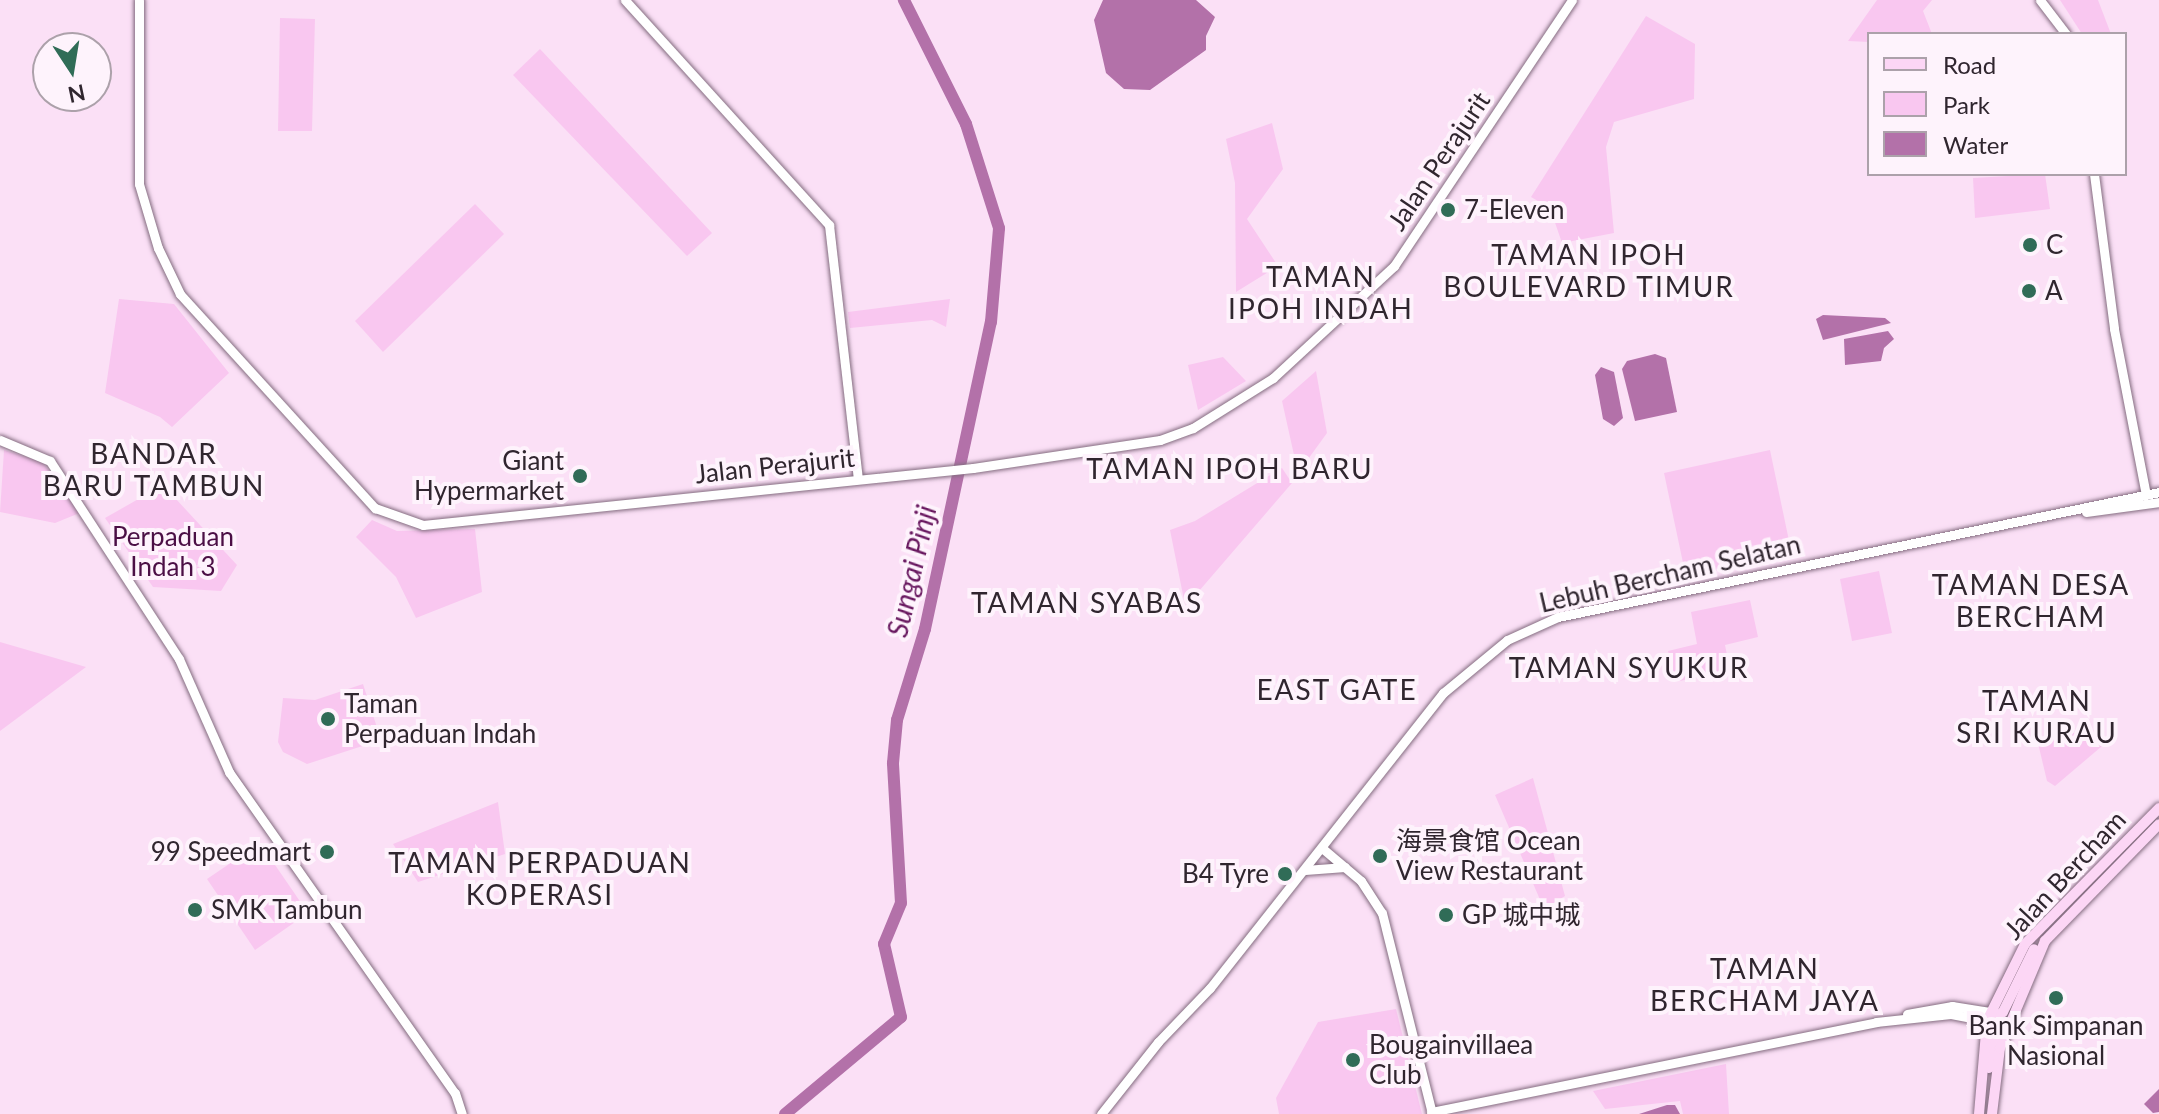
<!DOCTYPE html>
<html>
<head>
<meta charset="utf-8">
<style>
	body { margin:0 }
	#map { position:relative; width:2159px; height:1114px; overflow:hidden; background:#fbe0f6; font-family:Lato,"Noto Sans SC",sans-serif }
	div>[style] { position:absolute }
	.green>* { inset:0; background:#f9c7f0 }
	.water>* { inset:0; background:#b371a9 }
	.round { border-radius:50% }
	.river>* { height:12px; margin:-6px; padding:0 6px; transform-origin:6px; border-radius:6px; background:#b371a9 }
	.roads { filter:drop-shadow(0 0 2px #846c80) drop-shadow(0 0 2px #846c80) }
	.secondary>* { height:9px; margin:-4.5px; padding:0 4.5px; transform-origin:4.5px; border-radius:4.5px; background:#fff }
	.primary>* { height:10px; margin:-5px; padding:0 5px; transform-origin:5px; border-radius:5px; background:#fcd6f5 }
	.dots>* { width:22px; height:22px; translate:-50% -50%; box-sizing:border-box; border:4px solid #fef3fc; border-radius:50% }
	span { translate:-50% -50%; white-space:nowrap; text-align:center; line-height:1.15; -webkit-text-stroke:8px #fef3fc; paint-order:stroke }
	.street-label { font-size:26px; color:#30262f }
	.poi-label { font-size:26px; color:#30262f }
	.left { translate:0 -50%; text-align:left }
	.right { translate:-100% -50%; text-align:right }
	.park-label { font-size:26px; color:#4b0f45 }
	.neighbourhood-label { font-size:28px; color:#30262f; letter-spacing:2px }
	.water-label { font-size:28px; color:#691960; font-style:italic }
	.legend { position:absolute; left:1867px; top:32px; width:260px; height:144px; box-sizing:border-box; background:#fef3fc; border:2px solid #aca1aa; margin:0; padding:10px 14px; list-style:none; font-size:24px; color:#30262f }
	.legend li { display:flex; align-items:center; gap:16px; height:40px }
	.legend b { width:40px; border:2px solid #aca1aa }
	.north { position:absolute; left:32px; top:32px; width:80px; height:80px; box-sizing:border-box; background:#fef3fc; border:2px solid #aca1aa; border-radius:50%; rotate:168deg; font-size:22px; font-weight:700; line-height:32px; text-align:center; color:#30262f }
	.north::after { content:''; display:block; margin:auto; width:28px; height:36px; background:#306c57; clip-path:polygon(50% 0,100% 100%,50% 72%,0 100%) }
</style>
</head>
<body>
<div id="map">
	<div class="green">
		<div style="clip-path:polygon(1877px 0,1932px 0,1923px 11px,1932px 34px,1869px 34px,1869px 42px,1848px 41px)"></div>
		<div style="clip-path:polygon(2060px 0,2098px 0,2111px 34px,2082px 34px)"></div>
		<div style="clip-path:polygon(1646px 16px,1695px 44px,1694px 99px,1614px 122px,1606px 147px,1614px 233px,1562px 243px,1550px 208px,1531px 197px)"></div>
		<div style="clip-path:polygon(280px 18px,315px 19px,312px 131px,278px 131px)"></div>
		<div style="clip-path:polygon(540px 49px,712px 233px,687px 256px,513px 75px)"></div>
		<div style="clip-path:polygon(1272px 123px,1283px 169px,1247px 219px,1278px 266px,1236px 292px,1235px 183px,1226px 139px)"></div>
		<div style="clip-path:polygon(2045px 174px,2050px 209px,1975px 218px,1973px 178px)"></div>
		<div style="clip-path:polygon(475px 204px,504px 234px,383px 352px,355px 321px)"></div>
		<div style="clip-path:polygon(119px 299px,174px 304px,229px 373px,172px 427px,160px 417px,105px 393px)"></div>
		<div style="clip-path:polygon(950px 299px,946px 327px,932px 320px,850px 328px,848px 312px)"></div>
		<div style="clip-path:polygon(1223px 357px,1246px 381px,1198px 410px,1188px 365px)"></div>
		<div style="clip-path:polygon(1316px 371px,1327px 433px,1298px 473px,1282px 401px)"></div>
		<div style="clip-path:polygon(4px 450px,42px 462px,82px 512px,55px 523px,0 512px)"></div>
		<div style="clip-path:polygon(1770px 450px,1792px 555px,1686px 577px,1664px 473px)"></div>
		<div style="clip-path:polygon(1282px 468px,1292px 483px,1193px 598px,1184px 600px,1170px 530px,1195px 521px)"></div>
		<div style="clip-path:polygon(163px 485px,237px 565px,221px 591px,153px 587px,105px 518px)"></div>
		<div style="clip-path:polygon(372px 520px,397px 531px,475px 529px,482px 592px,416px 618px,396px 577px,356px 537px)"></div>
		<div style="clip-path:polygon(1879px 571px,1892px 633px,1852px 641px,1840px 579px)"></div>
		<div style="clip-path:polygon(1750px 600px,1758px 637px,1725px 645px,1730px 670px,1675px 682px,1668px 651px,1697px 644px,1691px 612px)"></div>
		<div style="clip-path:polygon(0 642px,86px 667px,0 731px)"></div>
		<div style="clip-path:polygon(363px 684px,381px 740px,307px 764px,283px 752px,278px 742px,283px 698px,315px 700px)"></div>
		<div style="clip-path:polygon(2098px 729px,2108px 741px,2055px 786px,2047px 781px,2037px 739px)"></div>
		<div style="clip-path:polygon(1533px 778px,1565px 896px,1544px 909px,1495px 795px)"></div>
		<div style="clip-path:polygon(498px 802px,505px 854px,418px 882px,393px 844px)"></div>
		<div style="clip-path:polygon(260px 843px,308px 913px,255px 950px,207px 879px)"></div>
		<div style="clip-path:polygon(1396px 1009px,1422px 1114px,1279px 1114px,1276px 1098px,1318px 1022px)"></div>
		<div style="clip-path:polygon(1726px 1064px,1729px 1114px,1683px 1114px,1680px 1101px,1605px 1109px,1593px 1091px)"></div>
	</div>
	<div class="water">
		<div style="clip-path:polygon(1103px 0,1196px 0,1215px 17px,1206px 36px,1206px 50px,1150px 90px,1124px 89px,1106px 73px,1094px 20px)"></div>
		<div style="clip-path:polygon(1823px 315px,1885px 318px,1891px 323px,1823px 340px,1816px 319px)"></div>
		<div style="clip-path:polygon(1888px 331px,1894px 339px,1884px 348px,1881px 361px,1845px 365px,1844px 339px)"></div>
		<div style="clip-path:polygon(1655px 354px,1666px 358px,1677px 412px,1635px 421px,1622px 369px,1627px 361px)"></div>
		<div style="clip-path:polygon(1601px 367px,1614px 372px,1623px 418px,1614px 426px,1603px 419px,1595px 375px)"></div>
		<div class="round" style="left:1681px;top:657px;width:20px;height:20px"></div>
		<div style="clip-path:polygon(2159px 1089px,2159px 1112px,2153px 1113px,2144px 1104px)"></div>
		<div style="clip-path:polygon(1667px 1105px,1675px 1105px,1680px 1114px,1639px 1114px)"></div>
	</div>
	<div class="river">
		<div style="left:785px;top:1114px;width:151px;rotate:-39.9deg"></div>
		<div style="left:901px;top:1017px;width:75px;rotate:-103.1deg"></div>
		<div style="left:884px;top:944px;width:44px;rotate:-67.5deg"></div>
		<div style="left:901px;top:903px;width:140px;rotate:-93.3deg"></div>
		<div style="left:893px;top:763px;width:43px;rotate:-84.7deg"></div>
		<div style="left:897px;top:720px;width:95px;rotate:-72.9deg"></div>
		<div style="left:925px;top:629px;width:314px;rotate:-77.9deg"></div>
		<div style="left:991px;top:322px;width:94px;rotate:-85.1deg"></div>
		<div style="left:999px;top:228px;width:109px;rotate:-107.6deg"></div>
		<div style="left:966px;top:124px;width:139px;rotate:-116.6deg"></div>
	</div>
	<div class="roads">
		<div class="secondary">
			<div style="left:139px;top:0;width:184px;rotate:90deg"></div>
			<div style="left:139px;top:184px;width:67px;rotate:73.5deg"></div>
			<div style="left:158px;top:248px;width:51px;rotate:64.4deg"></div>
			<div style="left:180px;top:294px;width:290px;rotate:47.7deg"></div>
			<div style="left:375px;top:508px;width:51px;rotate:19.5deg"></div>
			<div style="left:423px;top:525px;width:553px;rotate:-5.92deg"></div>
			<div style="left:973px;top:468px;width:189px;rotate:-8.5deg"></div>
			<div style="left:1160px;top:440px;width:35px;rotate:-20deg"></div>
			<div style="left:1193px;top:428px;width:94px;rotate:-32deg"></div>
			<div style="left:1273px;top:378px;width:165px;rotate:-42.8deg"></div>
			<div style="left:1394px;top:266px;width:320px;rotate:-56.2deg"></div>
			<div style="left:625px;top:0;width:304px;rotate:47.8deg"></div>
			<div style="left:829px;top:225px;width:255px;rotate:83.5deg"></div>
			<div style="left:2040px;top:0;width:43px;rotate:52.6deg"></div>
			<div style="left:2094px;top:174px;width:156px;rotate:82.6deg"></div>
			<div style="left:2114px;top:329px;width:169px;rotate:79.1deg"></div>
			<div style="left:0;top:440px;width:54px;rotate:22.8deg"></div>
			<div style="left:50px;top:461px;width:236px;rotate:56.9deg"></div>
			<div style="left:179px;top:659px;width:124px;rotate:66.1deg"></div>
			<div style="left:229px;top:772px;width:393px;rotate:54.9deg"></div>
			<div style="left:455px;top:1093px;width:22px;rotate:72deg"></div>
			<div style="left:2086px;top:512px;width:74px;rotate:-7.8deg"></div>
			<div style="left:1322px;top:848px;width:51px;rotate:40.2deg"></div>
			<div style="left:1361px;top:881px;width:38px;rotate:57deg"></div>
			<div style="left:1382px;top:913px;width:207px;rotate:76deg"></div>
			<div style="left:1305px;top:870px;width:40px;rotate:-4.3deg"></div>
			<div style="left:1907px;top:1014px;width:46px;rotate:-10.1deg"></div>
			<div style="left:1952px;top:1006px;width:38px;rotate:9deg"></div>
			<div style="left:1431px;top:1112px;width:454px;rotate:-11.4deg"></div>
			<div style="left:1876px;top:1022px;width:75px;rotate:-6.1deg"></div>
			<div style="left:1951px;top:1014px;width:37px;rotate:11deg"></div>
			<div style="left:1101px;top:1114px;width:92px;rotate:-51.6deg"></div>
			<div style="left:1158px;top:1042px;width:75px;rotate:-46.1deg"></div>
			<div style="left:1210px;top:988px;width:376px;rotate:-51.7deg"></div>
			<div style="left:1443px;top:693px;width:83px;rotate:-39.6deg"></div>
			<div style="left:1507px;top:640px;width:56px;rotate:-24.3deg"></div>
			<div style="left:1558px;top:617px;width:614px;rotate:-11.75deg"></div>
		</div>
		<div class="primary">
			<div style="left:1987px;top:1021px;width:18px;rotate:-29deg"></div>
			<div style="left:2003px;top:1012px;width:70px;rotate:-63.8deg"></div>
			<div style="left:1989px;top:1068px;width:41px;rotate:-80.1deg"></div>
			<div style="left:1996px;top:1028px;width:15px;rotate:-106deg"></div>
			<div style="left:1979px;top:1114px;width:93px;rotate:-85.1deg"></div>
			<div style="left:1987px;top:1021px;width:86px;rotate:-63.7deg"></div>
			<div style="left:2025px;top:944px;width:191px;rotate:-45.4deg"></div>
			<div style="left:1992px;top:1114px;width:66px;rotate:-83.1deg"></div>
			<div style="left:2000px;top:1048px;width:116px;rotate:-67.2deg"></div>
			<div style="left:2045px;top:941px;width:163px;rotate:-45.7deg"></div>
		</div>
	</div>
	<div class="dots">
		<div style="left:1448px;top:210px;background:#306c57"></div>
		<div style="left:2030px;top:245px;background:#306c57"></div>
		<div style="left:2029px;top:291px;background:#306c57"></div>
		<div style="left:580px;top:476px;background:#306c57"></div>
		<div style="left:328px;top:719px;background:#306c57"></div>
		<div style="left:327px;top:852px;background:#306c57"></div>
		<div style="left:1380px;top:856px;background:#306c57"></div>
		<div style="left:1285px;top:874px;background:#306c57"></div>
		<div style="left:195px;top:910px;background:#306c57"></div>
		<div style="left:1446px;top:915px;background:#306c57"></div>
		<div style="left:2056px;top:998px;background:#306c57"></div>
		<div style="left:1353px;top:1060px;background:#306c57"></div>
	</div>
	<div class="street-label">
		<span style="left:1439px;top:161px;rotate:-56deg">Jalan Perajurit</span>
		<span style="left:775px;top:466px;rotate:-6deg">Jalan Perajurit</span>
		<span style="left:1670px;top:574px;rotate:-13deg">Lebuh Bercham Selatan</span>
		<span style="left:2065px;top:875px;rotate:-47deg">Jalan Bercham</span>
	</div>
	<div class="poi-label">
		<span class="left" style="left:1464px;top:210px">7-Eleven</span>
		<span class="left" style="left:2046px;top:245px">C</span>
		<span class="left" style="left:2045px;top:291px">A</span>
		<span class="right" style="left:564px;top:476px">Giant<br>Hypermarket</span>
		<span class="left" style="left:344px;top:719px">Taman<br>Perpaduan Indah</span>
		<span class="left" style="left:1396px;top:856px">海景食馆 Ocean<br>View Restaurant</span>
		<span class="right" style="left:311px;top:852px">99 Speedmart</span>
		<span class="right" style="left:1269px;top:874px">B4 Tyre</span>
		<span class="left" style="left:211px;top:910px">SMK Tambun</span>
		<span class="left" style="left:1462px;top:915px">GP 城中城</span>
		<span style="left:2056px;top:1041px">Bank Simpanan<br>Nasional</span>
		<span class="left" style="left:1369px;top:1060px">Bougainvillaea<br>Club</span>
	</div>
	<div class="park-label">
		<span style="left:173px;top:552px">Perpaduan<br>Indah 3</span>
	</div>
	<div class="neighbourhood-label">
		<span style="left:1589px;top:270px">TAMAN IPOH<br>BOULEVARD TIMUR</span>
		<span style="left:1321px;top:292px">TAMAN<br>IPOH INDAH</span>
		<span style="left:154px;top:469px">BANDAR<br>BARU TAMBUN</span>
		<span style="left:1230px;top:468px">TAMAN IPOH BARU</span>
		<span style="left:2031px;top:600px">TAMAN DESA<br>BERCHAM</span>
		<span style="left:1087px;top:602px">TAMAN SYABAS</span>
		<span style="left:1629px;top:667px">TAMAN SYUKUR</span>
		<span style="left:1337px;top:689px">EAST GATE</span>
		<span style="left:2037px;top:716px">TAMAN<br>SRI KURAU</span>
		<span style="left:540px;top:878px">TAMAN PERPADUAN<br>KOPERASI</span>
		<span style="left:1765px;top:984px">TAMAN<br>BERCHAM JAYA</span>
	</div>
	<div class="water-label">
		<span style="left:911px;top:571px;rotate:-77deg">Sungai Pinji</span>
	</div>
	<ul class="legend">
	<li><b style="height:10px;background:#fcd6f5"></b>Road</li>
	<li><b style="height:22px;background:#f9c7f0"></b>Park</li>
	<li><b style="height:22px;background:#b371a9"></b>Water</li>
	</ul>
	<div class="north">N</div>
</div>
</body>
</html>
